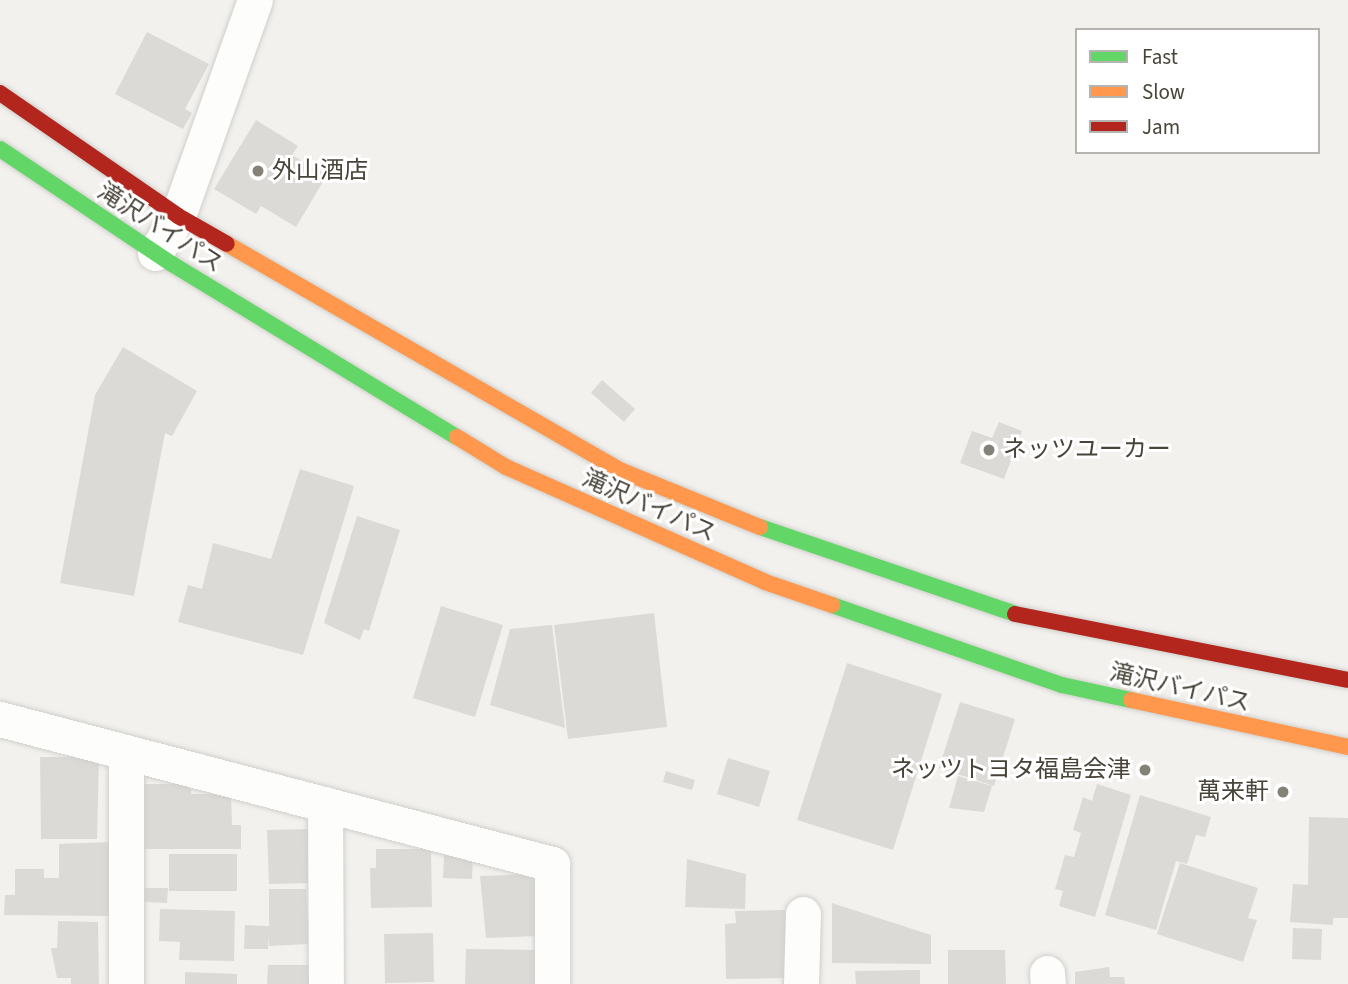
<!DOCTYPE html>
<html>
<head>
<meta charset="utf-8">
<style>
	body { margin:0 }
	#map { position:relative; width:1348px; height:984px; overflow:hidden; background:#f2f1ee; font-family:"Source Sans 3","Noto Sans JP",sans-serif }
	div>[style] { position:absolute }
	.building>* { inset:0; background:#dbdad7 }
	.roads { filter:drop-shadow(0 0 2px #d0cfcb) drop-shadow(0 0 2px #d0cfcb) }
	.street>* { height:35px; margin:-17.5px; padding:0 17.5px; transform-origin:17.5px; border-radius:17.5px; background:#fdfdfc }
	.fast>* { height:16px; margin:-8px; padding:0 8px; transform-origin:8px; border-radius:8px; background:#63d668 }
	.slow>* { height:16px; margin:-8px; padding:0 8px; transform-origin:8px; border-radius:8px; background:#ff974d }
	.jam>* { height:16px; margin:-8px; padding:0 8px; transform-origin:8px; border-radius:8px; background:#b3261e }
	.dots>* { width:19px; height:19px; translate:-50% -50%; box-sizing:border-box; border:4px solid #fff; border-radius:50% }
	span { translate:-50% -50%; white-space:nowrap; text-align:center; line-height:1.15; -webkit-text-stroke:6px #fff; paint-order:stroke }
	.poi-label { font-size:24px; color:#48443a }
	.left { translate:0 -50%; text-align:left }
	.right { translate:-100% -50%; text-align:right }
	.street-label { font-size:24px; color:#48443a }
	.legend { position:absolute; left:1075px; top:28px; width:245px; height:126px; box-sizing:border-box; background:#fff; border:2px solid #b6b4b0; margin:0; padding:9px 12px; list-style:none; font-size:21px; color:#48443a }
	.legend li { display:flex; align-items:center; gap:14px; height:35px }
	.legend b { width:35px; border:2px solid #b6b4b0 }
</style>
</head>
<body>
<div id="map">
	<div class="building">
		<div style="clip-path:polygon(147px 32px,209px 64px,185px 109px,192px 113px,183px 129px,115px 94px)"></div>
		<div style="clip-path:polygon(256px 120px,298px 146px,292px 155px,327px 175px,296px 227px,261px 206px,256px 214px,214px 189px)"></div>
		<div style="clip-path:polygon(123px 347px,197px 391px,172px 436px,165px 433px,134px 596px,60px 583px,95px 395px)"></div>
		<div style="clip-path:polygon(602px 380px,635px 409px,624px 422px,591px 393px)"></div>
		<div style="clip-path:polygon(999px 422px,1022px 431px,1004px 479px,960px 463px,972px 431px,992px 438px)"></div>
		<div style="clip-path:polygon(300px 469px,354px 486px,303px 655px,178px 622px,188px 585px,202px 589px,213px 543px,271px 559px)"></div>
		<div style="clip-path:polygon(357px 516px,400px 530px,369px 631px,364px 629px,360px 640px,324px 623px)"></div>
		<div style="clip-path:polygon(441px 606px,503px 625px,475px 717px,413px 698px)"></div>
		<div style="clip-path:polygon(654px 613px,667px 727px,568px 739px,554px 625px)"></div>
		<div style="clip-path:polygon(552px 625px,565px 728px,490px 705px,510px 629px)"></div>
		<div style="clip-path:polygon(847px 663px,942px 694px,893px 850px,797px 820px)"></div>
		<div style="clip-path:polygon(960px 702px,1015px 719px,994px 786px,939px 768px)"></div>
		<div style="clip-path:polygon(40px 757px,99px 757px,97px 839px,41px 839px)"></div>
		<div style="clip-path:polygon(728px 758px,770px 771px,759px 807px,717px 794px)"></div>
		<div style="clip-path:polygon(666px 771px,695px 780px,692px 790px,663px 782px)"></div>
		<div style="clip-path:polygon(958px 776px,992px 786px,984px 812px,949px 808px)"></div>
		<div style="clip-path:polygon(143px 784px,191px 784px,191px 794px,231px 794px,232px 825px,241px 825px,241px 849px,143px 849px)"></div>
		<div style="clip-path:polygon(1097px 784px,1131px 795px,1095px 917px,1059px 906px,1063px 891px,1055px 889px,1065px 855px,1074px 857px,1081px 833px,1073px 830px,1083px 797px,1092px 801px)"></div>
		<div style="clip-path:polygon(1140px 795px,1211px 817px,1205px 837px,1196px 835px,1187px 864px,1176px 861px,1156px 930px,1105px 915px)"></div>
		<div style="clip-path:polygon(1309px 817px,1348px 818px,1348px 918px,1333px 918px,1333px 925px,1290px 922px,1293px 884px,1308px 885px)"></div>
		<div style="clip-path:polygon(311px 829px,312px 883px,269px 884px,267px 830px)"></div>
		<div style="clip-path:polygon(110px 842px,112px 916px,4px 915px,5px 895px,15px 895px,15px 869px,44px 869px,44px 878px,59px 878px,59px 844px)"></div>
		<div style="clip-path:polygon(376px 849px,431px 849px,432px 907px,371px 908px,370px 868px,376px 868px)"></div>
		<div style="clip-path:polygon(169px 854px,237px 854px,237px 891px,169px 891px)"></div>
		<div style="clip-path:polygon(444px 855px,473px 857px,472px 879px,443px 878px)"></div>
		<div style="clip-path:polygon(687px 859px,746px 874px,745px 909px,685px 907px)"></div>
		<div style="clip-path:polygon(1180px 863px,1258px 888px,1248px 918px,1257px 920px,1243px 962px,1157px 934px)"></div>
		<div style="clip-path:polygon(535px 874px,537px 936px,486px 938px,480px 876px)"></div>
		<div style="clip-path:polygon(144px 888px,168px 888px,167px 903px,144px 902px)"></div>
		<div style="clip-path:polygon(269px 889px,306px 889px,309px 944px,269px 946px,269px 935px,268px 949px,244px 949px,245px 925px,269px 926px)"></div>
		<div style="clip-path:polygon(832px 903px,931px 935px,931px 964px,832px 963px)"></div>
		<div style="clip-path:polygon(160px 909px,235px 911px,234px 961px,179px 960px,180px 942px,159px 941px)"></div>
		<div style="clip-path:polygon(785px 910px,787px 978px,726px 979px,725px 924px,736px 923px,735px 911px)"></div>
		<div style="clip-path:polygon(58px 921px,98px 922px,99px 984px,71px 984px,71px 978px,57px 978px,51px 948px,57px 948px)"></div>
		<div style="clip-path:polygon(1293px 928px,1322px 929px,1321px 960px,1292px 959px)"></div>
		<div style="clip-path:polygon(433px 933px,434px 982px,385px 983px,384px 934px)"></div>
		<div style="clip-path:polygon(466px 949px,539px 950px,539px 984px,465px 984px)"></div>
		<div style="clip-path:polygon(948px 950px,1005px 950px,1006px 984px,948px 984px)"></div>
		<div style="clip-path:polygon(268px 965px,313px 965px,313px 984px,267px 984px)"></div>
		<div style="clip-path:polygon(1109px 967px,1110px 977px,1124px 977px,1125px 984px,1075px 984px,1075px 972px)"></div>
		<div style="clip-path:polygon(920px 970px,920px 984px,856px 984px,855px 971px)"></div>
		<div style="clip-path:polygon(185px 972px,237px 974px,237px 984px,185px 984px)"></div>
	</div>
	<div class="roads">
		<div class="street">
			<div style="left:155px;top:253px;width:44px;rotate:-58.1deg"></div>
			<div style="left:178px;top:216px;width:229px;rotate:-70.4deg"></div>
			<div style="left:0;top:719px;width:571px;rotate:14.72deg"></div>
			<div style="left:552px;top:864px;width:120px;rotate:90deg"></div>
			<div style="left:325px;top:804px;width:180px;rotate:89.7deg"></div>
			<div style="left:1047px;top:973px;width:11px;rotate:85deg"></div>
			<div style="left:126px;top:984px;width:232px;rotate:-90deg"></div>
			<div style="left:801px;top:984px;width:70px;rotate:-88.4deg"></div>
		</div>
		<div class="fast">
			<div style="left:0;top:149px;width:207px;rotate:33.8deg"></div>
			<div style="left:172px;top:264px;width:333px;rotate:31.3deg"></div>
			<div style="left:760px;top:527px;width:269px;rotate:18.8deg"></div>
			<div style="left:832px;top:605px;width:244px;rotate:19.2deg"></div>
			<div style="left:1062px;top:685px;width:71px;rotate:12.3deg"></div>
		</div>
		<div class="slow">
			<div style="left:227px;top:244px;width:456px;rotate:29.9deg"></div>
			<div style="left:622px;top:471px;width:149px;rotate:22.1deg"></div>
			<div style="left:457px;top:437px;width:57px;rotate:31.5deg"></div>
			<div style="left:506px;top:467px;width:283px;rotate:23.9deg"></div>
			<div style="left:765px;top:582px;width:71px;rotate:18.9deg"></div>
			<div style="left:1131px;top:700px;width:222px;rotate:12.2deg"></div>
		</div>
		<div class="jam">
			<div style="left:0;top:93px;width:216px;rotate:34.6deg"></div>
			<div style="left:178px;top:216px;width:56px;rotate:29.7deg"></div>
			<div style="left:1015px;top:614px;width:339px;rotate:11.2deg"></div>
		</div>
	</div>
	<div class="dots">
		<div style="left:258px;top:171px;background:#848179"></div>
		<div style="left:989px;top:450px;background:#848179"></div>
		<div style="left:1145px;top:770px;background:#848179"></div>
		<div style="left:1283px;top:792px;background:#848179"></div>
	</div>
	<div class="poi-label">
		<span class="left" style="left:272px;top:171px">外山酒店</span>
		<span class="left" style="left:1003px;top:450px">ネッツユーカー</span>
		<span class="right" style="left:1131px;top:770px">ネッツトヨタ福島会津</span>
		<span class="right" style="left:1269px;top:792px">萬来軒</span>
	</div>
	<div class="street-label">
		<span style="left:160px;top:228px;rotate:33deg">滝沢バイパス</span>
		<span style="left:649px;top:506px;rotate:24deg">滝沢バイパス</span>
		<span style="left:1180px;top:688px;rotate:13deg">滝沢バイパス</span>
	</div>
	<ul class="legend">
	<li><b style="height:9px;background:#63d668"></b>Fast</li>
	<li><b style="height:9px;background:#ff974d"></b>Slow</li>
	<li><b style="height:9px;background:#b3261e"></b>Jam</li>
	</ul>
</div>
</body>
</html>
